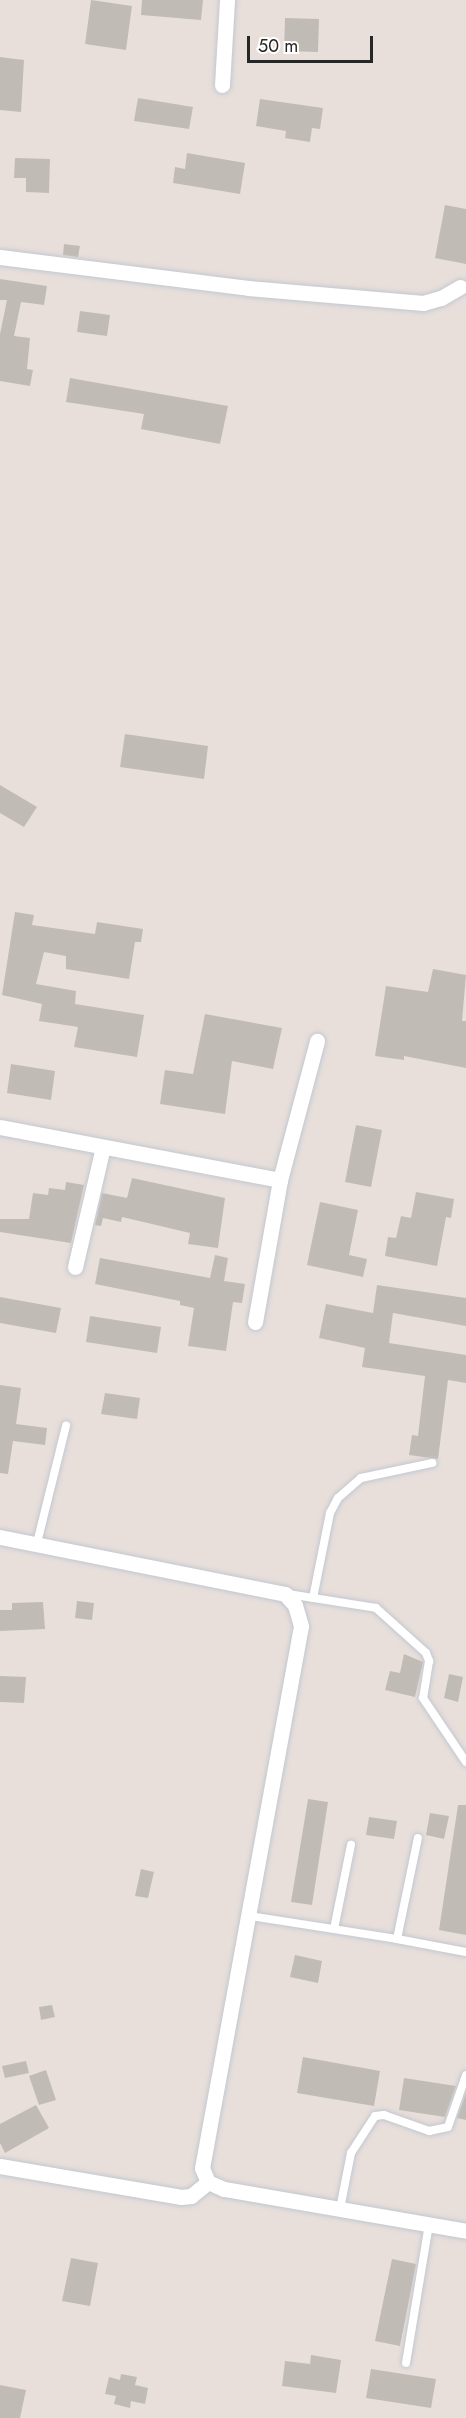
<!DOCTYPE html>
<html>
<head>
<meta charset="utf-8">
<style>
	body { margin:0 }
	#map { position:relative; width:466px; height:2418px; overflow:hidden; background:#e8dfdb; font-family:Jost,sans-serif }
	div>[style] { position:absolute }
	.building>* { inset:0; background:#c1bbb6 }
	.roads { filter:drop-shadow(0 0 2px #c2c8d0) drop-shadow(0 0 2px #c2c8d0) }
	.service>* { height:8px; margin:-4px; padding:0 4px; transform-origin:4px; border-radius:4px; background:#fff }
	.minor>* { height:15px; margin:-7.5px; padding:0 7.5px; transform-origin:7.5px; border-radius:7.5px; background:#fff }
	span { translate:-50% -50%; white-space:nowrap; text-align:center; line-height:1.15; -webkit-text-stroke:6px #fff; paint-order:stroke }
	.scale { position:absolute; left:247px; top:36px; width:126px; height:27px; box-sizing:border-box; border:3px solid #272727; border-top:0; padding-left:8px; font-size:18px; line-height:21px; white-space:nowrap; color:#272727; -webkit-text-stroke:4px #fff; paint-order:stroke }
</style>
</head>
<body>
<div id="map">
	<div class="building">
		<div style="clip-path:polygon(91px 0,132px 6px,126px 50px,85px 44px)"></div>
		<div style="clip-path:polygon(142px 0,203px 0,201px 20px,141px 15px)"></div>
		<div style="clip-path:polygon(285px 18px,319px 19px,318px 52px,284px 51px)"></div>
		<div style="clip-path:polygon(0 57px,24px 60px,21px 112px,0 110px)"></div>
		<div style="clip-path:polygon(138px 98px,193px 107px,189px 129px,134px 121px)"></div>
		<div style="clip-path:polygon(260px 99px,323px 108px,320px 129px,312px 128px,310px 142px,285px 138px,286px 131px,256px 126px)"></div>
		<div style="clip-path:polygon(187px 153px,245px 163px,240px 194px,173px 183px,175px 167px,185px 169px)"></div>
		<div style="clip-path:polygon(15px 158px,50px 159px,49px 193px,26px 192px,26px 178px,14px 178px)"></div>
		<div style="clip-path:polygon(445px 205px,466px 209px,466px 264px,435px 258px)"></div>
		<div style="clip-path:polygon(64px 244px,80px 246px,78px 257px,63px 255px)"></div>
		<div style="clip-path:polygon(0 279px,47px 286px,44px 305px,21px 302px,14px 336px,30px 338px,27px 369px,33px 370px,30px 386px,0 381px,0 334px,7px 300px,0 300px)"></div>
		<div style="clip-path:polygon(80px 311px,110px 315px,107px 336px,77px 332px)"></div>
		<div style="clip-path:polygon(70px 378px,228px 406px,220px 444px,141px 429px,144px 414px,66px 402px)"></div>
		<div style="clip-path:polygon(125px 734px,208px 746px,204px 779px,120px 767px)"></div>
		<div style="clip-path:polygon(0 785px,37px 807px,24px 827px,0 813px)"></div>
		<div style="clip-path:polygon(15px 912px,34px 915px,32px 925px,95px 934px,97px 922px,143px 929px,141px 942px,135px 942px,129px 979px,66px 969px,66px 956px,44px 952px,36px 984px,76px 991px,75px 1004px,144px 1015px,137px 1057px,74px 1047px,78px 1027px,39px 1021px,42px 1004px,2px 995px)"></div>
		<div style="clip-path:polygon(433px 969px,466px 975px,462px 1021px,466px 1021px,466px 1068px,404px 1056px,404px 1060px,375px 1056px,386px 986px,428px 992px)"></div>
		<div style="clip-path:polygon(205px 1014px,282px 1028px,273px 1069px,232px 1061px,225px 1114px,160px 1104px,165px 1070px,193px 1074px)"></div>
		<div style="clip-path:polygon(11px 1064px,55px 1071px,51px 1100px,7px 1093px)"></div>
		<div style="clip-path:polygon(356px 1125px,382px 1130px,371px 1187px,345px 1182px)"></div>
		<div style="clip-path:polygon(132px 1178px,225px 1198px,218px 1248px,188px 1244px,190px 1233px,122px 1217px,121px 1222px,103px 1218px,101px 1226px,95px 1225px,102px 1193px,127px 1198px)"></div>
		<div style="clip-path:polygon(66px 1182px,84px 1185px,71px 1243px,0 1232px,0 1219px,29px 1219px,33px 1193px,48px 1195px,49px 1188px,65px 1190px)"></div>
		<div style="clip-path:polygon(416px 1192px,454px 1199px,451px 1218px,446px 1217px,437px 1266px,385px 1256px,388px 1237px,396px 1238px,401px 1216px,411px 1218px)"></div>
		<div style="clip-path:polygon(320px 1202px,358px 1210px,349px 1255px,367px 1259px,363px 1277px,307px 1265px)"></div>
		<div style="clip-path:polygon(215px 1255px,228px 1258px,224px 1281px,245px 1284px,242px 1303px,233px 1302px,226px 1351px,188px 1346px,194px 1308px,180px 1305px,180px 1301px,95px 1284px,100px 1258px,210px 1278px)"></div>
		<div style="clip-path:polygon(377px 1285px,466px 1298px,466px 1326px,393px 1313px,389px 1343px,466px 1355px,466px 1383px,448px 1380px,438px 1459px,409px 1455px,412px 1435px,418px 1436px,425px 1376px,362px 1367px,365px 1348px,319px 1338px,326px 1304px,373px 1313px)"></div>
		<div style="clip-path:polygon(0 1297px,61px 1308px,56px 1333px,0 1323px)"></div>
		<div style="clip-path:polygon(90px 1316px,161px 1327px,157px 1353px,86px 1342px)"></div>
		<div style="clip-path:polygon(0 1385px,21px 1388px,16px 1424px,47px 1428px,45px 1445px,13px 1441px,8px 1474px,0 1473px)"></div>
		<div style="clip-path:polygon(105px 1393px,140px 1398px,137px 1419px,101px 1414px)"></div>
		<div style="clip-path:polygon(77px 1601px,94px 1603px,92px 1620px,75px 1618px)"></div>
		<div style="clip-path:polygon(43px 1602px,45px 1629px,0 1631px,0 1610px,12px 1610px,12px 1603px)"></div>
		<div style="clip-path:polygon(404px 1654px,423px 1662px,415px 1697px,385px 1690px,390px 1671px,400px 1673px)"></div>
		<div style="clip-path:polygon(449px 1674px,463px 1677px,458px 1702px,444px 1698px)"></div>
		<div style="clip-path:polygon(0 1676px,26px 1677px,24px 1703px,0 1702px)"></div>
		<div style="clip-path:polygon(308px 1799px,328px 1802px,312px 1905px,291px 1902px)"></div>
		<div style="clip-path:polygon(458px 1805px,466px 1805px,466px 1935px,439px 1930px)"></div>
		<div style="clip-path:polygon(430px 1813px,449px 1816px,444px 1839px,426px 1835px)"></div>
		<div style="clip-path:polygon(369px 1817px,397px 1821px,394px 1839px,366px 1835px)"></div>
		<div style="clip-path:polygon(141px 1869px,154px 1872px,148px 1898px,135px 1896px)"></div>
		<div style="clip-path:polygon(295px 1955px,322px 1961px,318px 1983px,290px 1977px)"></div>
		<div style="clip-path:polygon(52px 2005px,55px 2017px,41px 2020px,39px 2007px)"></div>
		<div style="clip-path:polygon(303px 2057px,380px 2071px,374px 2106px,297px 2093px)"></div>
		<div style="clip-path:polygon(26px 2061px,29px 2073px,5px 2078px,2px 2066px)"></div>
		<div style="clip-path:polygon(46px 2070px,56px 2100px,39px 2105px,29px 2076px)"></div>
		<div style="clip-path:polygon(404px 2078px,456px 2086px,445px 2117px,399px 2110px)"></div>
		<div style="clip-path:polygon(466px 2093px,466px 2120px,457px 2118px)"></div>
		<div style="clip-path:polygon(36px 2105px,49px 2128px,5px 2153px,0 2143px,0 2124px)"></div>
		<div style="clip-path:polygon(71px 2258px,98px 2263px,90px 2306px,62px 2301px)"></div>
		<div style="clip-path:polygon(392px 2259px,416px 2264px,400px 2346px,375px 2341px)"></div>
		<div style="clip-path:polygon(311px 2355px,341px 2360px,336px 2393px,282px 2386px,285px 2361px,310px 2364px)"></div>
		<div style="clip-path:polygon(371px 2369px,436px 2379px,431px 2408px,366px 2398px)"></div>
		<div style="clip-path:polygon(121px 2374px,137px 2377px,135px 2385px,148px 2388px,145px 2404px,131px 2401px,130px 2408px,114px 2404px,116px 2396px,105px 2394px,109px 2377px,120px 2380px)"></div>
		<div style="clip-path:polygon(0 2385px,26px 2390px,20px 2418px,0 2418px)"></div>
	</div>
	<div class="roads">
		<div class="service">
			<div style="left:37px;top:1543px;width:121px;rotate:-76.1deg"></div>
			<div style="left:288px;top:1594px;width:89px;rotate:9deg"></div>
			<div style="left:376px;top:1608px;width:67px;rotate:42deg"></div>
			<div style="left:426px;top:1653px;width:9px;rotate:69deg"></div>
			<div style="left:429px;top:1661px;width:37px;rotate:99deg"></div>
			<div style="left:423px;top:1698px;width:77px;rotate:56.1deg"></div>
			<div style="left:313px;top:1598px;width:87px;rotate:-78.7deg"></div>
			<div style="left:330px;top:1513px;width:17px;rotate:-62deg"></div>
			<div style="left:338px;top:1498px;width:30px;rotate:-41deg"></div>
			<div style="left:361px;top:1478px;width:73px;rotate:-11.9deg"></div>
			<div style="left:250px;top:1916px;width:149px;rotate:8.9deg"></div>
			<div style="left:397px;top:1939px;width:103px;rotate:-78.3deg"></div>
			<div style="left:334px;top:1929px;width:86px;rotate:-78.6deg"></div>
			<div style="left:397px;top:1939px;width:70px;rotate:10.7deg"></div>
			<div style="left:340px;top:2209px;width:57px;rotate:-78.9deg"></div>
			<div style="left:351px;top:2153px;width:44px;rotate:-57deg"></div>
			<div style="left:375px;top:2116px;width:9px;rotate:-6deg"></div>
			<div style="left:384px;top:2115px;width:48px;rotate:19.6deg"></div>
			<div style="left:429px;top:2131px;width:19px;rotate:-12deg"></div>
			<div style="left:448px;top:2127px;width:55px;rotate:-70.9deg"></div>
			<div style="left:406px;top:2363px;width:141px;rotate:-80.6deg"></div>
		</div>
		<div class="minor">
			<div style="left:222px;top:85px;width:85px;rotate:-86.6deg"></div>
			<div style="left:0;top:257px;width:250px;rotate:7.1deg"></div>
			<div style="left:248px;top:288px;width:176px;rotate:4.9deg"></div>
			<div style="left:423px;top:303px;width:19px;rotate:-16deg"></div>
			<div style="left:441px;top:298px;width:22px;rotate:-30deg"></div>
			<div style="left:0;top:1127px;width:285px;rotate:10.7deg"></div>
			<div style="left:75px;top:1267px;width:123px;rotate:-76.9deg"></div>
			<div style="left:255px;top:1322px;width:144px;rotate:-80deg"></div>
			<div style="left:280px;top:1180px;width:144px;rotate:-75.1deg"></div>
			<div style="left:0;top:1537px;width:291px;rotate:11.3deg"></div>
			<div style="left:285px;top:1594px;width:15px;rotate:48deg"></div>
			<div style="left:295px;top:1605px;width:22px;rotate:74deg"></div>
			<div style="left:301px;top:1626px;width:551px;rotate:100.35deg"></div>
			<div style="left:202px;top:2168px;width:15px;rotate:67deg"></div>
			<div style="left:208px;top:2182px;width:17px;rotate:24deg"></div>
			<div style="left:224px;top:2189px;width:246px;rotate:9.8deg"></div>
			<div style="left:0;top:2166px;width:184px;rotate:9.7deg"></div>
			<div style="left:181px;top:2197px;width:10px;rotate:-6deg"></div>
			<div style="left:191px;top:2196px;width:22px;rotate:-39deg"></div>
		</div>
	</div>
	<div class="scale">50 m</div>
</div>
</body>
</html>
